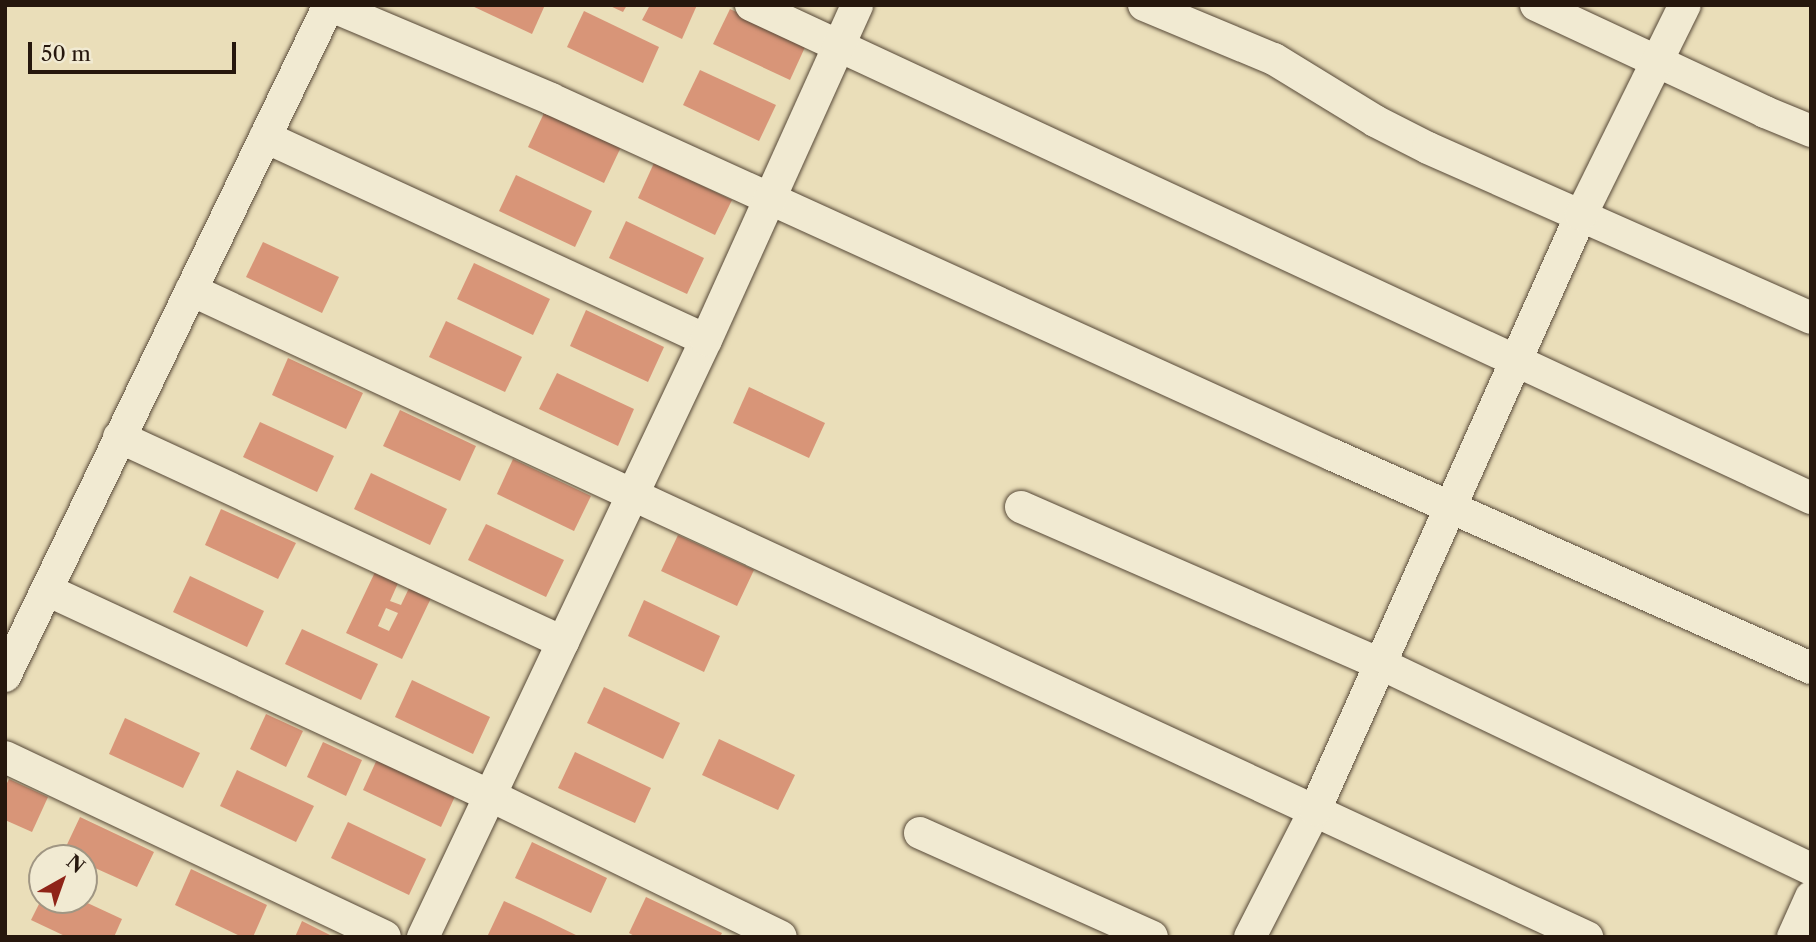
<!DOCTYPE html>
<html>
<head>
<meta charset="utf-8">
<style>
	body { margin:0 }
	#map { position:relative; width:1816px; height:942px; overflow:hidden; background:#eadeb9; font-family:"Libre Caslon Text",serif }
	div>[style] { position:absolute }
	.building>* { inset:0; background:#d89578 }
	.roads { filter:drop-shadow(0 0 2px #574938) drop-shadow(0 0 2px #574938) }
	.minor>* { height:32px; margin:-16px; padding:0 16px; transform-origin:16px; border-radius:16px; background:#f1ead2 }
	span { translate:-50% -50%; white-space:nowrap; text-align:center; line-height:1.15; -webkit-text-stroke:7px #f1ead2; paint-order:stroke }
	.frame { position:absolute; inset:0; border:7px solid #26170d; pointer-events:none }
	.north { position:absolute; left:28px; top:844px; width:70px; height:70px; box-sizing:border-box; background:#f1ead2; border:2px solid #a09683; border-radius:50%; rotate:40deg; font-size:19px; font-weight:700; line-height:28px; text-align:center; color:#26170d }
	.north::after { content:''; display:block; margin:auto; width:24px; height:32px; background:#8f2418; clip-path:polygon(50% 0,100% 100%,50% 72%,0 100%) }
	.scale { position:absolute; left:28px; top:42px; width:208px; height:32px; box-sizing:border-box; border:4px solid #26170d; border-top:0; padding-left:9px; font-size:21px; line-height:24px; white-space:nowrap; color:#26170d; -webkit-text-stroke:5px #f1ead2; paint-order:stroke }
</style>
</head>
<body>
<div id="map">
	<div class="building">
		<div style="clip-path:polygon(470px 5px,545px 5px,532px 34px)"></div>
		<div style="clip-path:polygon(608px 5px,627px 5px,623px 12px)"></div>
		<div style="clip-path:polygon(650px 5px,697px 5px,682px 39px,642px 20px)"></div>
		<div style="clip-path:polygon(730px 9px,806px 45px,790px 80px,713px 44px)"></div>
		<div style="clip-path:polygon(584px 11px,659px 47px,643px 83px,567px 47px)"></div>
		<div style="clip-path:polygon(700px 70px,776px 105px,759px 141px,683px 105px)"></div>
		<div style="clip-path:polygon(545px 111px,621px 147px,604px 183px,528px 147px)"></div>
		<div style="clip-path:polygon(654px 163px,732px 200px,715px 235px,638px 198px)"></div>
		<div style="clip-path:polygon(516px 175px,592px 211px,575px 247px,499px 211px)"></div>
		<div style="clip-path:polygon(626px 221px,704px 258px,687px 294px,609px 258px)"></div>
		<div style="clip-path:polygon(263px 242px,339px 277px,322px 313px,246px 277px)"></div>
		<div style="clip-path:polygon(474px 263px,550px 299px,533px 335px,457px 299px)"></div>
		<div style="clip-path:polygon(586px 310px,664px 347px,648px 382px,570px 346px)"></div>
		<div style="clip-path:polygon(446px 321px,522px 357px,505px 392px,429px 357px)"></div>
		<div style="clip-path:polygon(288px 358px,363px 393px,346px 429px,272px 395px)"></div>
		<div style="clip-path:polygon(557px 373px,634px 409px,618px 446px,539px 409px)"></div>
		<div style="clip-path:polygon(749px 387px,825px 423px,809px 458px,733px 423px)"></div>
		<div style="clip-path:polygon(400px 410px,476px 446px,460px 481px,383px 446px)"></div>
		<div style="clip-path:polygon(260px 422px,334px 456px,317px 492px,243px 457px)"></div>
		<div style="clip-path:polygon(513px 459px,591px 496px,574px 531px,497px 494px)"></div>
		<div style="clip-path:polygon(371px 473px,447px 509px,430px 545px,354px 509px)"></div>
		<div style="clip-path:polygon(221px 509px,296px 543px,278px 579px,205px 545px)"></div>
		<div style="clip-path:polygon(486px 524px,564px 560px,546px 597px,468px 560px)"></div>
		<div style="clip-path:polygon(678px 535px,754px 570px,737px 606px,661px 571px)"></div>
		<div style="clip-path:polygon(evenodd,376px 570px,399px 581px,390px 601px,401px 605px,410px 586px,432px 596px,402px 659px,346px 633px,376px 570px,386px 608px,398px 613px,389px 631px,378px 626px,386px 608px)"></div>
		<div style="clip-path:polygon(190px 576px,264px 611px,247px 647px,173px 612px)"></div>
		<div style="clip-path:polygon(644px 600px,720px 636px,704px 672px,628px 636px)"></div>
		<div style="clip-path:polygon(302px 629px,378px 664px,361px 700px,285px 664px)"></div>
		<div style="clip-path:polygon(412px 680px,490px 717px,473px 754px,395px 717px)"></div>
		<div style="clip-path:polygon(604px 687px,680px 723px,663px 759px,587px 723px)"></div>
		<div style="clip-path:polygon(266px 714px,303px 731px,286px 767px,250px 749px)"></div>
		<div style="clip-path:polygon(125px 718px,200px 753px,183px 788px,109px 754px)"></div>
		<div style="clip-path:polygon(719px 739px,795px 775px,778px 810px,702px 775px)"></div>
		<div style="clip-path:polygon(323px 742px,362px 760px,346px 796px,307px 777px)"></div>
		<div style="clip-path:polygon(575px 752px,651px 788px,635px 823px,558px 788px)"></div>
		<div style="clip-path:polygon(379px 755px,457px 792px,441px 827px,363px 790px)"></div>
		<div style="clip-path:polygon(237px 770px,314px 806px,296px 842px,220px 806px)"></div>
		<div style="clip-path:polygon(9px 779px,48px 797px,32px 832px,5px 820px,5px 787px)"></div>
		<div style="clip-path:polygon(80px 817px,154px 852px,137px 887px,84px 863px,84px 858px,63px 853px)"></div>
		<div style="clip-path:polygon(348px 822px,426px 859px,409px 895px,331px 858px)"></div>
		<div style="clip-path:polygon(532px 842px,607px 878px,591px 913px,515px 878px)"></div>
		<div style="clip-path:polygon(191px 869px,267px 905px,253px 937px,242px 937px,175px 905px)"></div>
		<div style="clip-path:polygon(646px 897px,722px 933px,720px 937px,636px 937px,629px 933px)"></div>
		<div style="clip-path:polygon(41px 900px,81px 900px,122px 919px,114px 937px,67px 937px,31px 920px)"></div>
		<div style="clip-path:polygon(504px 901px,541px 918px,580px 937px,487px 937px)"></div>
		<div style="clip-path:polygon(302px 921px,334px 937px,295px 937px)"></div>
	</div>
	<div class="roads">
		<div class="minor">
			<div style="left:329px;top:5px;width:241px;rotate:22.9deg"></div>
			<div style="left:551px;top:99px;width:859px;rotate:24.48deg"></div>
			<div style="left:1333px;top:455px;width:523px;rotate:24.02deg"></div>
			<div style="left:751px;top:5px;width:1169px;rotate:24.94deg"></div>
			<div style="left:1144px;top:5px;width:141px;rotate:22.6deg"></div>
			<div style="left:1274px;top:59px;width:119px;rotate:31.5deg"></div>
			<div style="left:1375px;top:121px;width:59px;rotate:27deg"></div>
			<div style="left:1428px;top:148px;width:419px;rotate:23.9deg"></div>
			<div style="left:1536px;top:5px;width:253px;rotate:25deg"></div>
			<div style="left:1765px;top:112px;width:50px;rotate:22.4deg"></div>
			<div style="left:265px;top:137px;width:485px;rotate:24.7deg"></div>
			<div style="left:191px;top:290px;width:1539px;rotate:24.87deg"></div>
			<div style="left:119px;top:437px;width:489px;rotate:24.8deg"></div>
			<div style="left:1021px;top:507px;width:393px;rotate:23.6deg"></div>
			<div style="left:1381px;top:664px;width:476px;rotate:25.5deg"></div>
			<div style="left:49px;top:591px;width:487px;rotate:24.9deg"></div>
			<div style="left:491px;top:796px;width:322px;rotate:25.9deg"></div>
			<div style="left:5px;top:676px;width:745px;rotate:-64.23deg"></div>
			<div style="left:5px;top:757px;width:420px;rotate:25.3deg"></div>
			<div style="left:920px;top:833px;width:254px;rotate:24.1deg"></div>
			<div style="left:423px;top:937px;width:661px;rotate:-64.64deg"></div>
			<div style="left:706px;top:340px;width:367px;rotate:-65.7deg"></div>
			<div style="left:1250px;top:937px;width:143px;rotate:-62.9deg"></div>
			<div style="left:1315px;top:810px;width:652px;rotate:-65.91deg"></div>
			<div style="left:1581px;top:215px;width:234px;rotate:-63.7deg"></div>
			<div style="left:1793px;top:937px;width:44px;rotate:-65.8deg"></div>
		</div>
	</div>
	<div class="frame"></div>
	<div class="north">N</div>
	<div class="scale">50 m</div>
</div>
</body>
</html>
